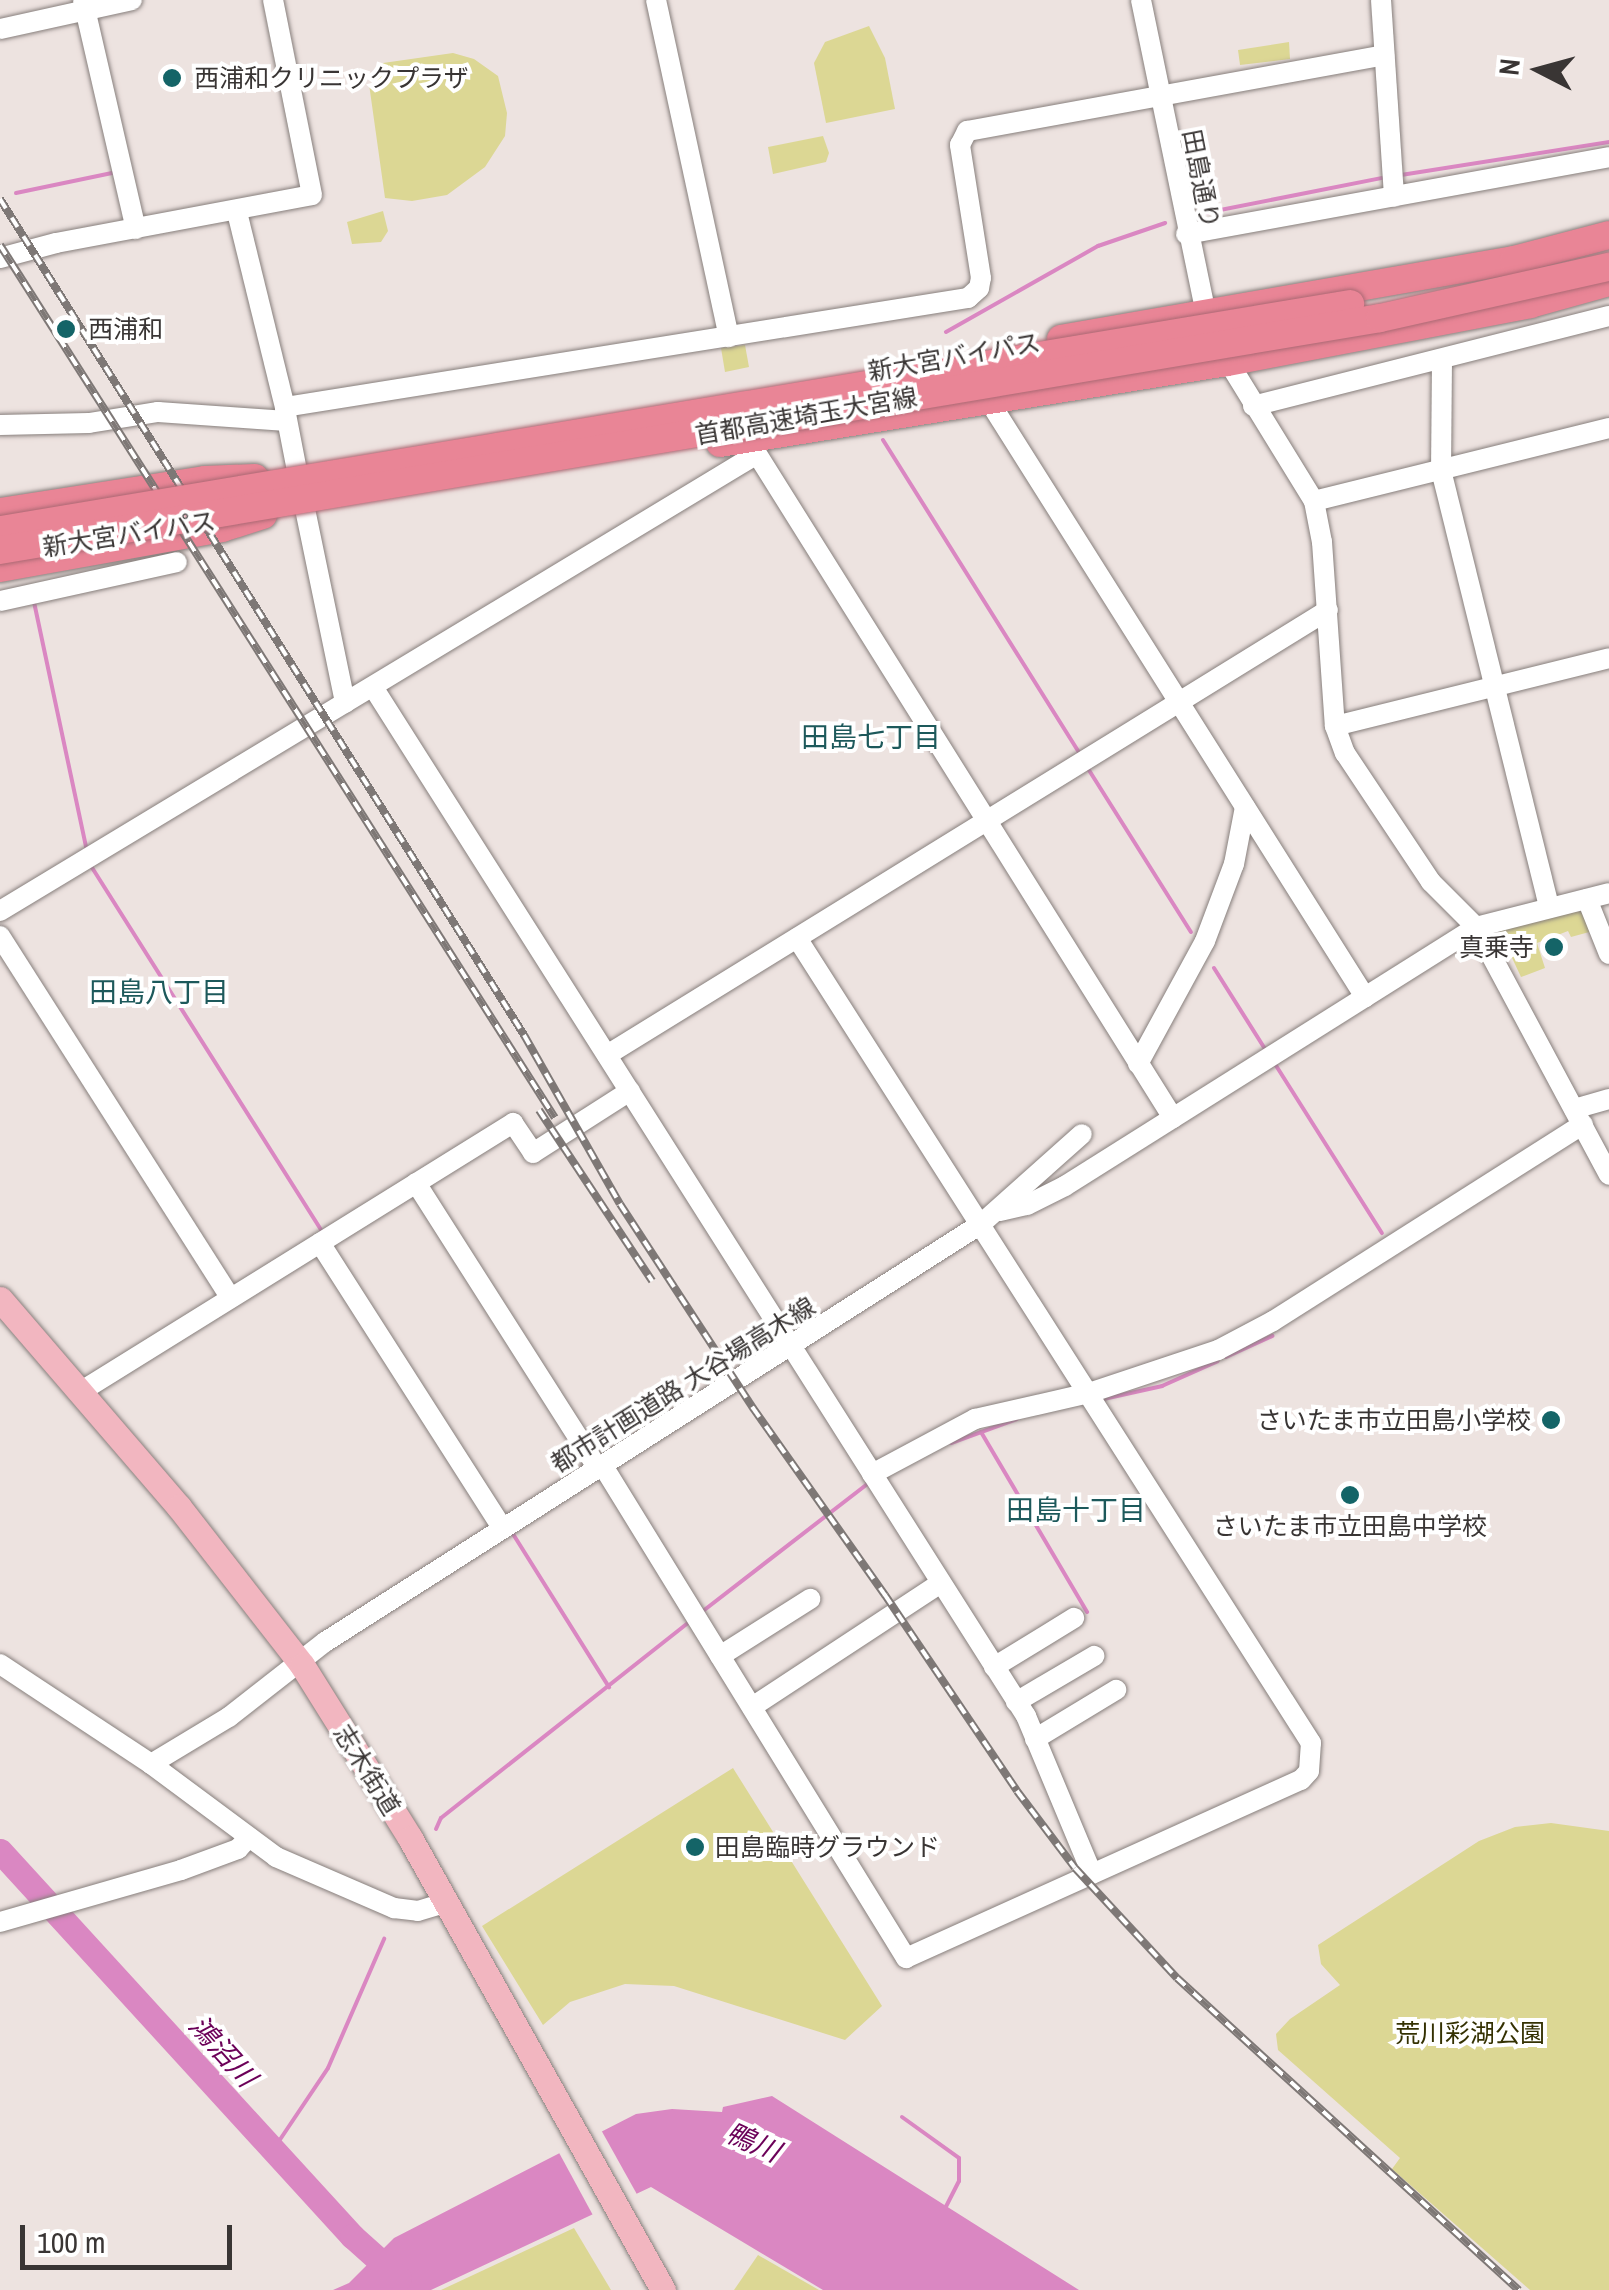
<!DOCTYPE html>
<html>
<head>
<meta charset="utf-8">
<style>
	body { margin:0 }
	#map { position:relative; width:1609px; height:2290px; overflow:hidden; background:#ede3e0; font-family:"Archivo Narrow","Noto Sans JP",sans-serif }
	div>[style] { position:absolute }
	.green>* { inset:0; background:#dcd794 }
	.water>* { inset:0; background:#da87c2 }
	.pier>* { inset:0; background:#ede3e0 }
	.stream>* { height:4px; margin:-2px; padding:0 2px; transform-origin:2px; border-radius:2px; background:#da87c2 }
	.river>* { height:25px; margin:-12.5px; padding:0 12.5px; transform-origin:12.5px; border-radius:12.5px; background:#da87c2 }
	.roads { filter:drop-shadow(0 0 2px #877f7c) drop-shadow(0 0 2px #877f7c) }
	.minor>* { height:20px; margin:-10px; padding:0 10px; transform-origin:10px; border-radius:10px; background:#fff }
	.major>* { height:25px; margin:-12.5px; padding:0 12.5px; transform-origin:12.5px; border-radius:12.5px; background:#f2b6c0 }
	.highway>* { height:28px; margin:-14px; padding:0 14px; transform-origin:14px; border-radius:14px; background:#e98596 }
	.rail>* { height:8px; margin-top:-4px; transform-origin:0; background:repeating-linear-gradient(90deg,#fff 0 11px,#7e7876 0 22px); box-sizing:border-box; border-block:2px solid #7e7876 }
	.bridges { filter:drop-shadow(0 0 2px #ab6974) drop-shadow(0 0 2px #ab6974) }
	.highway-bridge>* { height:28px; margin:-14px; padding:0 14px; transform-origin:14px; border-radius:14px; background:#e98596 }
	.dots>* { width:28px; height:28px; translate:-50% -50%; box-sizing:border-box; border:5px solid #fff; border-radius:50% }
	span { translate:-50% -50%; white-space:nowrap; text-align:center; line-height:1.15; -webkit-text-stroke:8px #fff; paint-order:stroke }
	.poi-label { font-size:25px; color:#393534 }
	.left { translate:0 -50%; text-align:left }
	.right { translate:-100% -50%; text-align:right }
	.street-label { font-size:25px; color:#393534 }
	.park-label { font-size:25px; color:#343102 }
	.neighbourhood-label { font-size:28px; color:#1d595b }
	.water-label { font-size:28px; color:#6b0158; font-style:italic }
	.north { position:absolute; left:1489px; top:20px; width:100px; height:100px; -webkit-text-stroke:8px #fff; paint-order:stroke; rotate:276deg; font-size:28px; font-weight:700; line-height:40px; text-align:center; color:#393534 }
	.north::after { content:''; display:block; margin:auto; width:35px; height:45px; background:#393534; clip-path:polygon(50% 0,100% 100%,50% 72%,0 100%) }
	.scale { position:absolute; left:20px; top:2225px; width:212px; height:45px; box-sizing:border-box; border:5px solid #393534; border-top:0; padding-left:12px; font-size:30px; line-height:35px; white-space:nowrap; color:#393534; -webkit-text-stroke:8px #fff; paint-order:stroke }
</style>
</head>
<body>
<div id="map">
	<div class="green">
		<div style="clip-path:polygon(869px 26px,885px 58px,895px 109px,826px 123px,814px 63px,825px 42px)"></div>
		<div style="clip-path:polygon(1289px 42px,1290px 59px,1240px 65px,1238px 50px)"></div>
		<div style="clip-path:polygon(453px 53px,474px 59px,498px 76px,507px 113px,505px 136px,485px 167px,447px 195px,412px 201px,385px 198px,369px 84px,376px 83px,383px 63px)"></div>
		<div style="clip-path:polygon(823px 136px,829px 153px,826px 162px,773px 174px,768px 147px)"></div>
		<div style="clip-path:polygon(383px 211px,388px 231px,381px 242px,352px 244px,347px 222px)"></div>
		<div style="clip-path:polygon(745px 345px,749px 367px,725px 372px,721px 348px)"></div>
		<div style="clip-path:polygon(1584px 908px,1593px 931px,1571px 937px,1568px 931px,1537px 943px,1545px 968px,1521px 977px,1499px 930px)"></div>
		<div style="clip-path:polygon(733px 1768px,882px 2006px,845px 2040px,674px 1986px,625px 1984px,570px 2002px,543px 2025px,482px 1926px)"></div>
		<div style="clip-path:polygon(1551px 1823px,1609px 1831px,1609px 2290px,1530px 2290px,1392px 2169px,1400px 2158px,1278px 2050px,1276px 2034px,1290px 2019px,1340px 1985px,1321px 1964px,1318px 1945px,1479px 1841px,1515px 1827px)"></div>
		<div style="clip-path:polygon(574px 2228px,611px 2290px,441px 2290px)"></div>
		<div style="clip-path:polygon(758px 2255px,819px 2290px,734px 2290px)"></div>
	</div>
	<div class="water">
		<div style="clip-path:polygon(772px 2096px,1079px 2290px,823px 2290px,651px 2187px,431px 2290px,333px 2290px,349px 2283px,394px 2238px,636px 2114px,672px 2109px,722px 2112px,723px 2107px)"></div>
	</div>
	<div class="pier">
		<div style="clip-path:polygon(600px 2128px,639px 2198px,595px 2219px,557px 2149px)"></div>
	</div>
	<div class="stream">
		<div style="left:1401px;top:175px;width:211px;rotate:-9deg"></div>
		<div style="left:16px;top:193px;width:98px;rotate:-11.8deg"></div>
		<div style="left:1200px;top:214px;width:191px;rotate:-11.2deg"></div>
		<div style="left:946px;top:332px;width:175px;rotate:-29.5deg"></div>
		<div style="left:1098px;top:246px;width:71px;rotate:-18.9deg"></div>
		<div style="left:883px;top:440px;width:371px;rotate:57.9deg"></div>
		<div style="left:34px;top:602px;width:256px;rotate:78deg"></div>
		<div style="left:1087px;top:767px;width:195px;rotate:57.8deg"></div>
		<div style="left:91px;top:866px;width:436px;rotate:57.7deg"></div>
		<div style="left:1214px;top:968px;width:99px;rotate:57.8deg"></div>
		<div style="left:1275px;top:1064px;width:200px;rotate:57.7deg"></div>
		<div style="left:1226px;top:1357px;width:51px;rotate:-24.5deg"></div>
		<div style="left:1099px;top:1400px;width:65px;rotate:-12.5deg"></div>
		<div style="left:1162px;top:1386px;width:61px;rotate:-24.1deg"></div>
		<div style="left:981px;top:1432px;width:209px;rotate:59.5deg"></div>
		<div style="left:951px;top:1443px;width:70px;rotate:-20deg"></div>
		<div style="left:513px;top:1534px;width:181px;rotate:57.9deg"></div>
		<div style="left:703px;top:1611px;width:211px;rotate:-37.7deg"></div>
		<div style="left:436px;top:1829px;width:12px;rotate:-66deg"></div>
		<div style="left:441px;top:1818px;width:315px;rotate:-38.3deg"></div>
		<div style="left:902px;top:2117px;width:70px;rotate:35.7deg"></div>
		<div style="left:959px;top:2158px;width:23px;rotate:90deg"></div>
		<div style="left:959px;top:2181px;width:30px;rotate:117deg"></div>
		<div style="left:275px;top:2147px;width:95px;rotate:-56.1deg"></div>
		<div style="left:328px;top:2068px;width:141px;rotate:-66.5deg"></div>
	</div>
	<div class="river">
		<div style="left:0;top:1851px;width:522px;rotate:47.56deg"></div>
		<div style="left:352px;top:2236px;width:63px;rotate:41.8deg"></div>
	</div>
	<div class="roads">
		<div class="minor">
			<div style="left:83px;top:0;width:235px;rotate:77deg"></div>
			<div style="left:656px;top:0;width:345px;rotate:77.8deg"></div>
			<div style="left:1141px;top:0;width:331px;rotate:78.3deg"></div>
			<div style="left:1381px;top:0;width:197px;rotate:86.2deg"></div>
			<div style="left:0;top:29px;width:135px;rotate:-12.4deg"></div>
			<div style="left:237px;top:212px;width:201px;rotate:76.2deg"></div>
			<div style="left:285px;top:407px;width:692px;rotate:-9.07deg"></div>
			<div style="left:968px;top:298px;width:15px;rotate:-42deg"></div>
			<div style="left:979px;top:288px;width:10px;rotate:-79deg"></div>
			<div style="left:981px;top:278px;width:135px;rotate:-99deg"></div>
			<div style="left:960px;top:145px;width:16px;rotate:-63deg"></div>
			<div style="left:967px;top:131px;width:424px;rotate:-10.3deg"></div>
			<div style="left:1186px;top:234px;width:430px;rotate:-10.3deg"></div>
			<div style="left:0;top:258px;width:58px;rotate:-15deg"></div>
			<div style="left:56px;top:243px;width:260px;rotate:-10.6deg"></div>
			<div style="left:312px;top:195px;width:199px;rotate:-101.3deg"></div>
			<div style="left:1221px;top:350px;width:177px;rotate:58.4deg"></div>
			<div style="left:1314px;top:501px;width:42px;rotate:79deg"></div>
			<div style="left:1322px;top:542px;width:184px;rotate:86deg"></div>
			<div style="left:1335px;top:726px;width:29px;rotate:70deg"></div>
			<div style="left:1345px;top:753px;width:155px;rotate:56.3deg"></div>
			<div style="left:1431px;top:882px;width:64px;rotate:45deg"></div>
			<div style="left:1476px;top:927px;width:281px;rotate:61.8deg"></div>
			<div style="left:1442px;top:359px;width:111px;rotate:90.5deg"></div>
			<div style="left:1441px;top:470px;width:451px;rotate:76.1deg"></div>
			<div style="left:989px;top:401px;width:705px;rotate:57.75deg"></div>
			<div style="left:1253px;top:406px;width:367px;rotate:-14.2deg"></div>
			<div style="left:285px;top:409px;width:63px;rotate:79deg"></div>
			<div style="left:0;top:425px;width:89px;rotate:-1.3deg"></div>
			<div style="left:89px;top:423px;width:70px;rotate:-9.1deg"></div>
			<div style="left:158px;top:412px;width:129px;rotate:4deg"></div>
			<div style="left:752px;top:446px;width:793px;rotate:57.93deg"></div>
			<div style="left:1314px;top:501px;width:304px;rotate:-13.9deg"></div>
			<div style="left:305px;top:509px;width:198px;rotate:78.3deg"></div>
			<div style="left:0;top:601px;width:181px;rotate:-12.4deg"></div>
			<div style="left:373px;top:687px;width:1219px;rotate:57.6deg"></div>
			<div style="left:1026px;top:1716px;width:171px;rotate:67.3deg"></div>
			<div style="left:1335px;top:726px;width:282px;rotate:-13.9deg"></div>
			<div style="left:1587px;top:899px;width:59px;rotate:68.2deg"></div>
			<div style="left:0;top:911px;width:884px;rotate:-31.12deg"></div>
			<div style="left:0;top:936px;width:429px;rotate:57.5deg"></div>
			<div style="left:607px;top:1055px;width:847px;rotate:-31.68deg"></div>
			<div style="left:1138px;top:1064px;width:140px;rotate:-61.4deg"></div>
			<div style="left:1205px;top:941px;width:82px;rotate:-69.4deg"></div>
			<div style="left:1234px;top:864px;width:58px;rotate:-79.1deg"></div>
			<div style="left:1574px;top:1109px;width:36px;rotate:-16deg"></div>
			<div style="left:416px;top:1183px;width:339px;rotate:57.5deg"></div>
			<div style="left:1000px;top:1211px;width:28px;rotate:-13deg"></div>
			<div style="left:1027px;top:1205px;width:42px;rotate:-26.6deg"></div>
			<div style="left:1065px;top:1186px;width:486px;rotate:-32.2deg"></div>
			<div style="left:1476px;top:927px;width:137px;rotate:-14.3deg"></div>
			<div style="left:320px;top:1243px;width:338px;rotate:57.4deg"></div>
			<div style="left:80px;top:1392px;width:510px;rotate:-31.85deg"></div>
			<div style="left:513px;top:1123px;width:36px;rotate:56deg"></div>
			<div style="left:533px;top:1153px;width:115px;rotate:-32.6deg"></div>
			<div style="left:603px;top:1466px;width:578px;rotate:58.37deg"></div>
			<div style="left:906px;top:1958px;width:433px;rotate:-24.3deg"></div>
			<div style="left:1301px;top:1780px;width:12px;rotate:-48deg"></div>
			<div style="left:1309px;top:1771px;width:28px;rotate:-86deg"></div>
			<div style="left:1311px;top:1743px;width:955px;rotate:-122.56deg"></div>
			<div style="left:872px;top:1474px;width:117px;rotate:-28.1deg"></div>
			<div style="left:975px;top:1419px;width:117px;rotate:-12.8deg"></div>
			<div style="left:1089px;top:1393px;width:136px;rotate:-18.4deg"></div>
			<div style="left:1218px;top:1350px;width:62px;rotate:-27.8deg"></div>
			<div style="left:1273px;top:1321px;width:367px;rotate:-32.4deg"></div>
			<div style="left:720px;top:1656px;width:107px;rotate:-32.3deg"></div>
			<div style="left:0;top:1664px;width:181px;rotate:33.5deg"></div>
			<div style="left:151px;top:1764px;width:156px;rotate:36.6deg"></div>
			<div style="left:276px;top:1857px;width:129px;rotate:23.4deg"></div>
			<div style="left:394px;top:1908px;width:24px;rotate:7deg"></div>
			<div style="left:418px;top:1911px;width:27px;rotate:-17deg"></div>
			<div style="left:994px;top:1667px;width:94px;rotate:-31.5deg"></div>
			<div style="left:1016px;top:1702px;width:91px;rotate:-30.5deg"></div>
			<div style="left:752px;top:1707px;width:226px;rotate:-33.3deg"></div>
			<div style="left:1035px;top:1739px;width:95px;rotate:-31.2deg"></div>
			<div style="left:151px;top:1764px;width:91px;rotate:-31.1deg"></div>
			<div style="left:229px;top:1717px;width:122px;rotate:-38deg"></div>
			<div style="left:325px;top:1642px;width:778px;rotate:-32.51deg"></div>
			<div style="left:981px;top:1224px;width:135px;rotate:-41.7deg"></div>
			<div style="left:0;top:1922px;width:188px;rotate:-16deg"></div>
			<div style="left:181px;top:1870px;width:61px;rotate:-20.2deg"></div>
			<div style="left:238px;top:1849px;width:16px;rotate:-47deg"></div>
		</div>
		<div class="major">
			<div style="left:0;top:1299px;width:274px;rotate:49.3deg"></div>
			<div style="left:179px;top:1507px;width:200px;rotate:52.1deg"></div>
			<div style="left:302px;top:1665px;width:204px;rotate:58deg"></div>
			<div style="left:410px;top:1838px;width:518px;rotate:60.76deg"></div>
		</div>
		<div class="highway">
			<div style="left:1061px;top:339px;width:460px;rotate:-9.9deg"></div>
			<div style="left:1514px;top:260px;width:98px;rotate:-14.7deg"></div>
			<div style="left:720px;top:443px;width:513px;rotate:-9.08deg"></div>
			<div style="left:1227px;top:362px;width:309px;rotate:-10.8deg"></div>
			<div style="left:1530px;top:304px;width:82px;rotate:-15.6deg"></div>
			<div style="left:0;top:512px;width:207px;rotate:-8.9deg"></div>
			<div style="left:205px;top:480px;width:50px;rotate:-2.3deg"></div>
			<div style="left:0;top:568px;width:226px;rotate:-10.2deg"></div>
			<div style="left:222px;top:528px;width:43px;rotate:-17.6deg"></div>
		</div>
	</div>
	<div class="rail">
		<div style="left:0;top:199px;width:987px;rotate:57.92deg"></div>
		<div style="left:524px;top:1035px;width:194px;rotate:60.4deg"></div>
		<div style="left:620px;top:1204px;width:244px;rotate:56.9deg"></div>
		<div style="left:753px;top:1408px;width:229px;rotate:54.8deg"></div>
		<div style="left:885px;top:1595px;width:236px;rotate:56deg"></div>
		<div style="left:1017px;top:1791px;width:96px;rotate:53deg"></div>
		<div style="left:1075px;top:1868px;width:150px;rotate:47.2deg"></div>
		<div style="left:1177px;top:1978px;width:463px;rotate:42.4deg"></div>
		<div style="left:0;top:245px;width:1034px;rotate:57.55deg"></div>
		<div style="left:539px;top:1110px;width:205px;rotate:56.5deg"></div>
	</div>
	<div class="bridges">
		<div class="highway-bridge">
			<div style="left:1px;top:530px;width:1368px;rotate:-9.51deg"></div>
			<div style="left:0;top:550px;width:1399px;rotate:-9.54deg"></div>
			<div style="left:1380px;top:318px;width:235px;rotate:-12.6deg"></div>
		</div>
	</div>
	<div class="dots">
		<div style="left:172px;top:78px;background:#146467"></div>
		<div style="left:66px;top:329px;background:#146467"></div>
		<div style="left:1554px;top:947px;background:#146467"></div>
		<div style="left:1551px;top:1420px;background:#146467"></div>
		<div style="left:1350px;top:1495px;background:#146467"></div>
		<div style="left:695px;top:1847px;background:#146467"></div>
	</div>
	<div class="poi-label">
		<span class="left" style="left:194px;top:78px">西浦和クリニックプラザ</span>
		<span class="left" style="left:88px;top:329px">西浦和</span>
		<span class="right" style="left:1534px;top:947px">真乗寺</span>
		<span class="right" style="left:1531px;top:1420px">さいたま市立田島小学校</span>
		<span style="left:1350px;top:1526px">さいたま市立田島中学校</span>
		<span class="left" style="left:715px;top:1847px">田島臨時グラウンド</span>
	</div>
	<div class="street-label">
		<span style="left:1201px;top:179px;rotate:79deg">田島通り</span>
		<span style="left:954px;top:357px;rotate:-10deg">新大宮バイパス</span>
		<span style="left:806px;top:416px;rotate:-10deg">首都高速埼玉大宮線</span>
		<span style="left:129px;top:534px;rotate:-9deg">新大宮バイパス</span>
		<span style="left:683px;top:1385px;rotate:-32deg">都市計画道路 大谷場高木線</span>
		<span style="left:367px;top:1770px;rotate:58deg">志木街道</span>
	</div>
	<div class="park-label">
		<span style="left:1470px;top:2033px">荒川彩湖公園</span>
	</div>
	<div class="neighbourhood-label">
		<span style="left:871px;top:737px">田島七丁目</span>
		<span style="left:159px;top:992px">田島八丁目</span>
		<span style="left:1076px;top:1510px">田島十丁目</span>
	</div>
	<div class="water-label">
		<span style="left:223px;top:2051px;rotate:48deg">鴻沼川</span>
		<span style="left:753px;top:2142px;rotate:24deg">鴨川</span>
	</div>
	<div class="north">N</div>
	<div class="scale">100 m</div>
</div>
</body>
</html>
